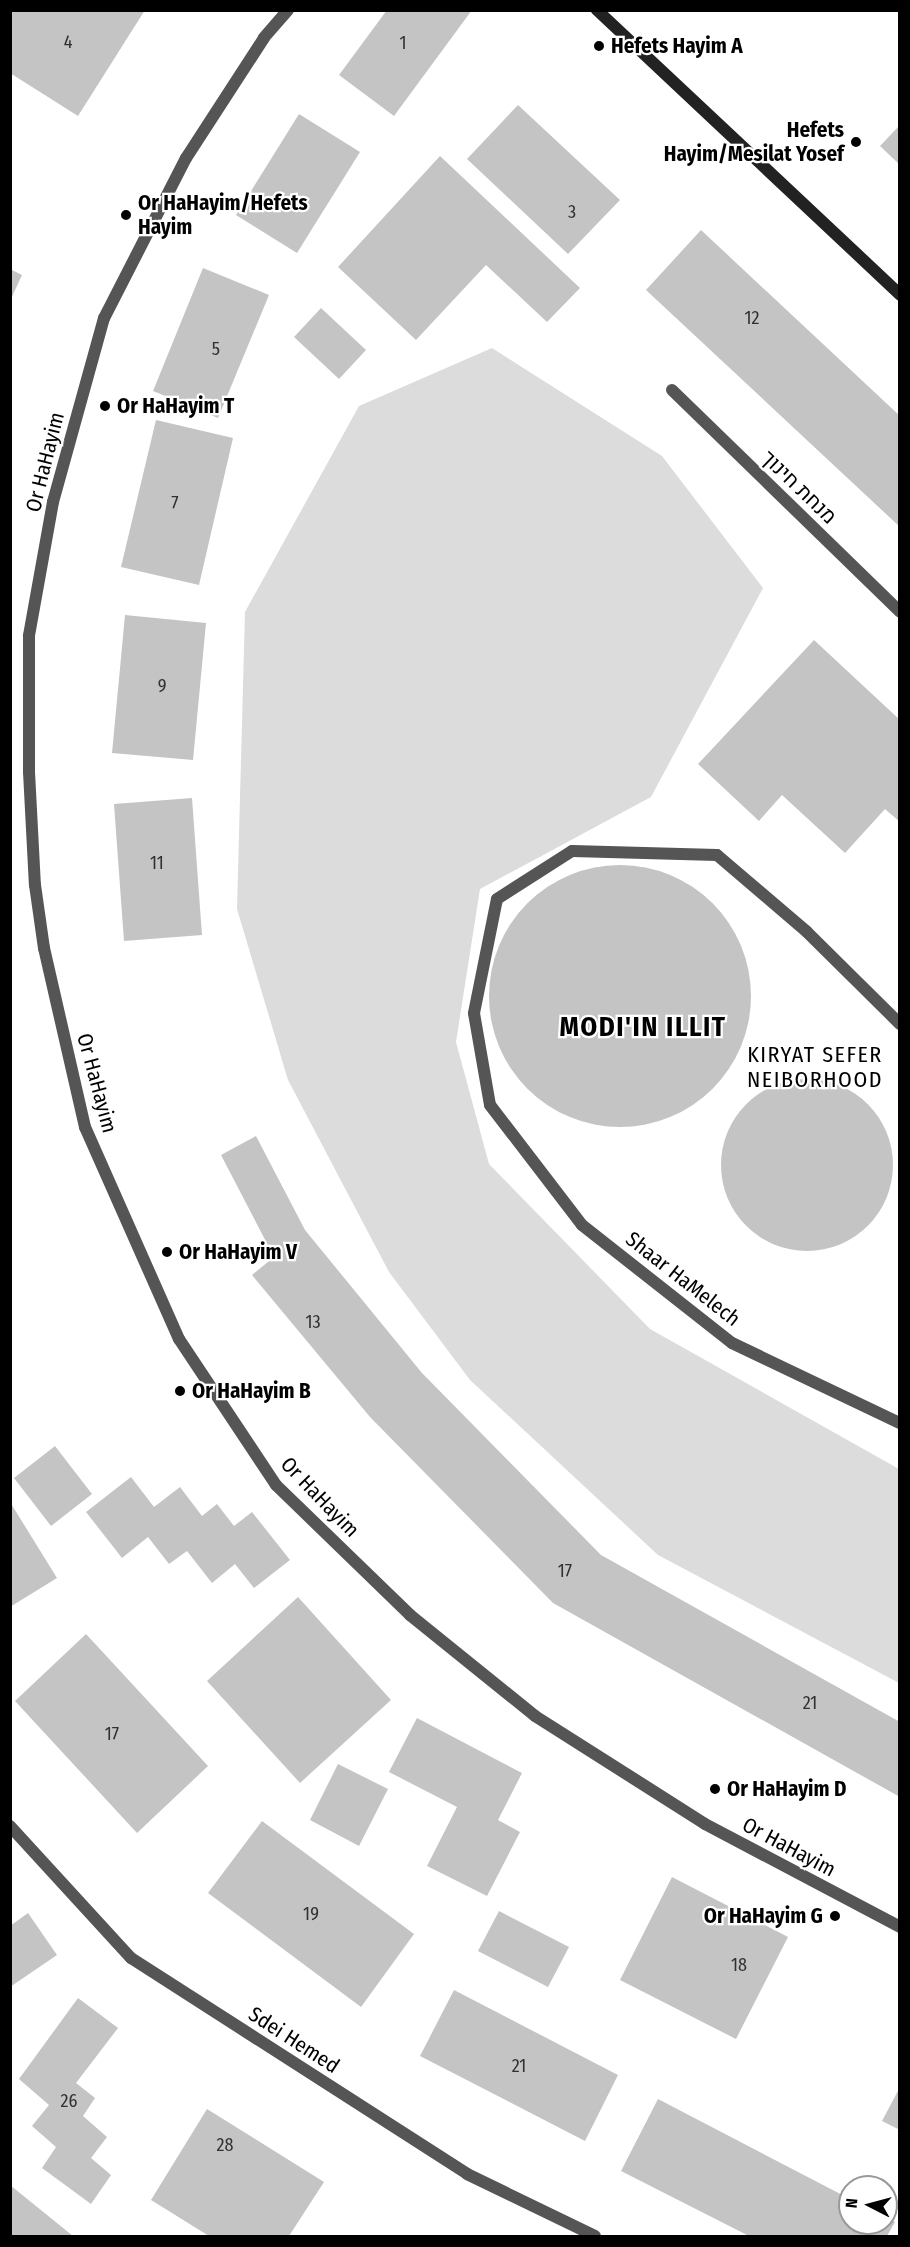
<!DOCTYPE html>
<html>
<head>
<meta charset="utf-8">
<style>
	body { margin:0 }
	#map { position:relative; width:910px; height:2247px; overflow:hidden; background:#fff; font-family:"Fira Sans Condensed",Heebo,sans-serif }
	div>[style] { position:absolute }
	.green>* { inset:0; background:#dcdcdc }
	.building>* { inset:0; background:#c4c4c4 }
	.round { border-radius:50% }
	.lane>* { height:12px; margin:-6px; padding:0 6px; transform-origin:6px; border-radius:6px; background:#555 }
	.street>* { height:12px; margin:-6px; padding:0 6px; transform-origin:6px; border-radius:6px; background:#555 }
	.secondary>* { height:12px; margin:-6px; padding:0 6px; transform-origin:6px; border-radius:6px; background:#222 }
	.dots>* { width:16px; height:16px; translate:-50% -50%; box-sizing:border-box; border:3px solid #fff; border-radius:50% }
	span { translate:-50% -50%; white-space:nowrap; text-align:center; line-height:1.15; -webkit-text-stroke:4.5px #fff; paint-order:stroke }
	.number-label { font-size:18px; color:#313131 }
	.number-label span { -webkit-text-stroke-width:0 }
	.poi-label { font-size:21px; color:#000; font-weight:700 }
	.left { translate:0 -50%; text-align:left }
	.right { translate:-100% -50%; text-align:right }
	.street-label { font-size:21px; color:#000 }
	.neighbourhood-label { font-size:22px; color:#000; letter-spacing:1.5px }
	.district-label { font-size:27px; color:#000; font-weight:700; letter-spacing:1.5px }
	.frame { position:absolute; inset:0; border:12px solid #000; pointer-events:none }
	.north { position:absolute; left:838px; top:2175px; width:60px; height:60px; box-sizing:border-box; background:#fff; border:2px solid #999; border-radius:50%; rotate:276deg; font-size:16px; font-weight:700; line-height:24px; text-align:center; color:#000 }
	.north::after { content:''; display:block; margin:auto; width:21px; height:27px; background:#000; clip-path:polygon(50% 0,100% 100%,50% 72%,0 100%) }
</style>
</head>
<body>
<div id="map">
	<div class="green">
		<div style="clip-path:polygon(492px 348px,662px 456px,763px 588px,651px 797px,480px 889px,456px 1042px,489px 1164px,650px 1329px,899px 1469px,899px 1683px,658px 1555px,470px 1380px,389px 1272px,288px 1080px,237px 909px,245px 612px,359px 406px)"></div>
	</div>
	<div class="building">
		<div style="clip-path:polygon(10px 10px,145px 10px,78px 116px,10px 73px)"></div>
		<div style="clip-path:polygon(387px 10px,472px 10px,394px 116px,339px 75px)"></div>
		<div style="clip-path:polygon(518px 105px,620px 200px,568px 254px,467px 159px)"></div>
		<div style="clip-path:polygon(299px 114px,360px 152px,297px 253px,236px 215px)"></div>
		<div style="clip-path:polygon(900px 125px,900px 165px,880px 146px)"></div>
		<div style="clip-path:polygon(440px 156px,580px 288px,547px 322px,486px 265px,416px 340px,338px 267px)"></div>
		<div style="clip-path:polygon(701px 230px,900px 416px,900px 527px,646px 290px)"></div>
		<div style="clip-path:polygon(203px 268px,269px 295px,218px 418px,153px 391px)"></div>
		<div style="clip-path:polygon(10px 269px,22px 275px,10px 301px)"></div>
		<div style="clip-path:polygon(321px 308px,366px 350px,339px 379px,294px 337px)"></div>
		<div style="clip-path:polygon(156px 420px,233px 438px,199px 585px,121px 567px)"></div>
		<div style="clip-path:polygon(125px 615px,206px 623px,193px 760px,112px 753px)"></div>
		<div style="clip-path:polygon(814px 640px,900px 720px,900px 822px,885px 809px,845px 853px,782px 795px,759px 821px,698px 764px)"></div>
		<div style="clip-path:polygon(192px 798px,202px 935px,124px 941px,114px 804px)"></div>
		<div class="round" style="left:489px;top:865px;width:262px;height:262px"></div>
		<div class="round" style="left:721px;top:1079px;width:172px;height:172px"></div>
		<div style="clip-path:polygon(256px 1136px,305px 1230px,422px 1373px,601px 1555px,900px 1722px,900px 1797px,553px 1603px,370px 1417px,252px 1275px,274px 1257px,221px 1155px)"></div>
		<div style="clip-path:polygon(55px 1446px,92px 1494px,51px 1526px,14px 1478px)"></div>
		<div style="clip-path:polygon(131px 1477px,154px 1507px,180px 1487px,202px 1516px,217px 1504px,234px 1526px,252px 1512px,290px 1560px,254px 1588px,235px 1564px,212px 1583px,187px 1551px,169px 1564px,148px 1537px,122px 1558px,86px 1512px)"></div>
		<div style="clip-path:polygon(10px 1502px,57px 1578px,10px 1607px)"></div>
		<div style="clip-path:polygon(298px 1597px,391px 1700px,300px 1783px,207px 1681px)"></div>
		<div style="clip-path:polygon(86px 1634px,208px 1766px,137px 1833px,15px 1701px)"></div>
		<div style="clip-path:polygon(417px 1718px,522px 1773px,498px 1820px,520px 1832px,487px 1896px,427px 1866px,457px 1807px,389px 1772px)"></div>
		<div style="clip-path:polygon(338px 1764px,388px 1789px,359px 1846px,310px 1820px)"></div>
		<div style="clip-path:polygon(262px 1821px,414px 1934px,361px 2007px,208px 1893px)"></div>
		<div style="clip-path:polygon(672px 1877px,788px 1937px,736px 2039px,620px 1980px)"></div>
		<div style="clip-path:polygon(499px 1911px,569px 1947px,548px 1987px,478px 1951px)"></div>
		<div style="clip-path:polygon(28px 1913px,57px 1955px,10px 1987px,10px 1926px)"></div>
		<div style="clip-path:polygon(454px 1990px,618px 2075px,585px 2141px,420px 2056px)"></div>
		<div style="clip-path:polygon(78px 1998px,118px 2028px,76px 2083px,95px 2098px,83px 2116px,107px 2137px,91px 2158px,111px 2175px,91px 2204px,42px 2168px,56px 2147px,32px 2126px,49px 2105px,19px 2079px)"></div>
		<div style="clip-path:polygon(900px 2087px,900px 2130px,882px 2121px)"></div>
		<div style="clip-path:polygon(658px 2099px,850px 2199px,850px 2223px,886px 2223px,886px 2217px,895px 2222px,887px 2236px,749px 2236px,621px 2171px)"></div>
		<div style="clip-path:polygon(207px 2109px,324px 2182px,289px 2236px,209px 2236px,151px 2200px)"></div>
		<div style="clip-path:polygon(10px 2185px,73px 2236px,10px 2236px)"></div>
	</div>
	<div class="lane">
		<div style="left:490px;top:1105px;width:93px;rotate:-99.9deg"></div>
		<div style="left:474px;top:1013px;width:116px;rotate:-78.6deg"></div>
		<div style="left:497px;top:899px;width:89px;rotate:-32.6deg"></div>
		<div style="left:572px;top:851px;width:145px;rotate:1.6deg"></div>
		<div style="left:717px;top:855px;width:118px;rotate:40.5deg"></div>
		<div style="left:807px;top:932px;width:131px;rotate:44.7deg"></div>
	</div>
	<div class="street">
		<div style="left:288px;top:10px;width:37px;rotate:131deg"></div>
		<div style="left:264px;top:38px;width:143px;rotate:123deg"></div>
		<div style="left:186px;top:158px;width:180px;rotate:117.1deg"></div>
		<div style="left:104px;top:318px;width:191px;rotate:105.5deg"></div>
		<div style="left:53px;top:502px;width:136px;rotate:100.2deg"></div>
		<div style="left:29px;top:636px;width:136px;rotate:90deg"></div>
		<div style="left:29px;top:772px;width:113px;rotate:87deg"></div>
		<div style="left:35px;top:885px;width:64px;rotate:81.9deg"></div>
		<div style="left:44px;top:948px;width:184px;rotate:77.1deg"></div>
		<div style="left:85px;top:1127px;width:232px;rotate:66.1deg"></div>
		<div style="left:179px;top:1339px;width:175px;rotate:56.4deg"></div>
		<div style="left:276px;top:1485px;width:187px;rotate:44.1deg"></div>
		<div style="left:410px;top:1615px;width:161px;rotate:38.9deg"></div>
		<div style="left:535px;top:1716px;width:201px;rotate:32.4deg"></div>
		<div style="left:705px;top:1824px;width:221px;rotate:27.8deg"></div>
		<div style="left:672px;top:390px;width:318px;rotate:44.2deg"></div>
		<div style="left:490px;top:1105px;width:151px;rotate:52.5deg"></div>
		<div style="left:582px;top:1225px;width:191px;rotate:38.2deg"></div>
		<div style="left:732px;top:1343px;width:186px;rotate:25.5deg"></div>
		<div style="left:10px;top:1826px;width:179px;rotate:47.5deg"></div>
		<div style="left:131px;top:1958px;width:399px;rotate:32.7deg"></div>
		<div style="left:467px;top:2174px;width:142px;rotate:25.8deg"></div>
	</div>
	<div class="secondary">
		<div style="left:597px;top:10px;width:416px;rotate:43.2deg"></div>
	</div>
	<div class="dots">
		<div style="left:599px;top:46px;background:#000"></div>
		<div style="left:856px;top:142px;background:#000"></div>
		<div style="left:126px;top:215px;background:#000"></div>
		<div style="left:105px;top:406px;background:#000"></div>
		<div style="left:167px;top:1252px;background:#000"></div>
		<div style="left:180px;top:1391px;background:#000"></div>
		<div style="left:715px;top:1789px;background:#000"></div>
		<div style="left:835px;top:1916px;background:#000"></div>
	</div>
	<div class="number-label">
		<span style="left:68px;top:42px">4</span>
		<span style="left:403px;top:43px">1</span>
		<span style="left:572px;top:212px">3</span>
		<span style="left:752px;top:318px">12</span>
		<span style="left:216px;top:349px">5</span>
		<span style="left:175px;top:503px">7</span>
		<span style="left:162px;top:686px">9</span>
		<span style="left:157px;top:863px">11</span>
		<span style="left:313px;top:1322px">13</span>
		<span style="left:565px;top:1571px">17</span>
		<span style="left:810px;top:1703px">21</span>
		<span style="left:112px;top:1734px">17</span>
		<span style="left:311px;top:1914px">19</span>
		<span style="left:739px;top:1965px">18</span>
		<span style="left:519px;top:2066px">21</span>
		<span style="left:69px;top:2101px">26</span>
		<span style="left:225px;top:2145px">28</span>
	</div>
	<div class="poi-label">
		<span class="left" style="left:611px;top:46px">Hefets Hayim A</span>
		<span class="right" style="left:844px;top:142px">Hefets<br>Hayim/Mesilat Yosef</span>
		<span class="left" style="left:138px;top:215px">Or HaHayim/Hefets<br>Hayim</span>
		<span class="left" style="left:117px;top:406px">Or HaHayim T</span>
		<span class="left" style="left:179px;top:1252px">Or HaHayim V</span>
		<span class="left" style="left:192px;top:1391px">Or HaHayim B</span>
		<span class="left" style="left:727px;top:1789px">Or HaHayim D</span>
		<span class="right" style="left:823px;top:1916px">Or HaHayim G</span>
	</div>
	<div class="street-label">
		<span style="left:45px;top:462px;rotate:-76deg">Or HaHayim</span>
		<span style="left:799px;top:487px;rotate:44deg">מנחת חינוך</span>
		<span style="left:97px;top:1083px;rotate:75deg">Or HaHayim</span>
		<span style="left:683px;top:1279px;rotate:38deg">Shaar HaMelech</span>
		<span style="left:320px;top:1497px;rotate:46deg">Or HaHayim</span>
		<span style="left:789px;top:1847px;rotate:28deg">Or HaHayim</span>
		<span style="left:294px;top:2040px;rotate:33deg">Sdei Hemed</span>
	</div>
	<div class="neighbourhood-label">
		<span style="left:815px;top:1067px">KIRYAT SEFER<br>NEIBORHOOD</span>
	</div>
	<div class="district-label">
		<span style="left:643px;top:1028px">MODI'IN ILLIT</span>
	</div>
	<div class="frame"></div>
	<div class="north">N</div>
</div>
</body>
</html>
